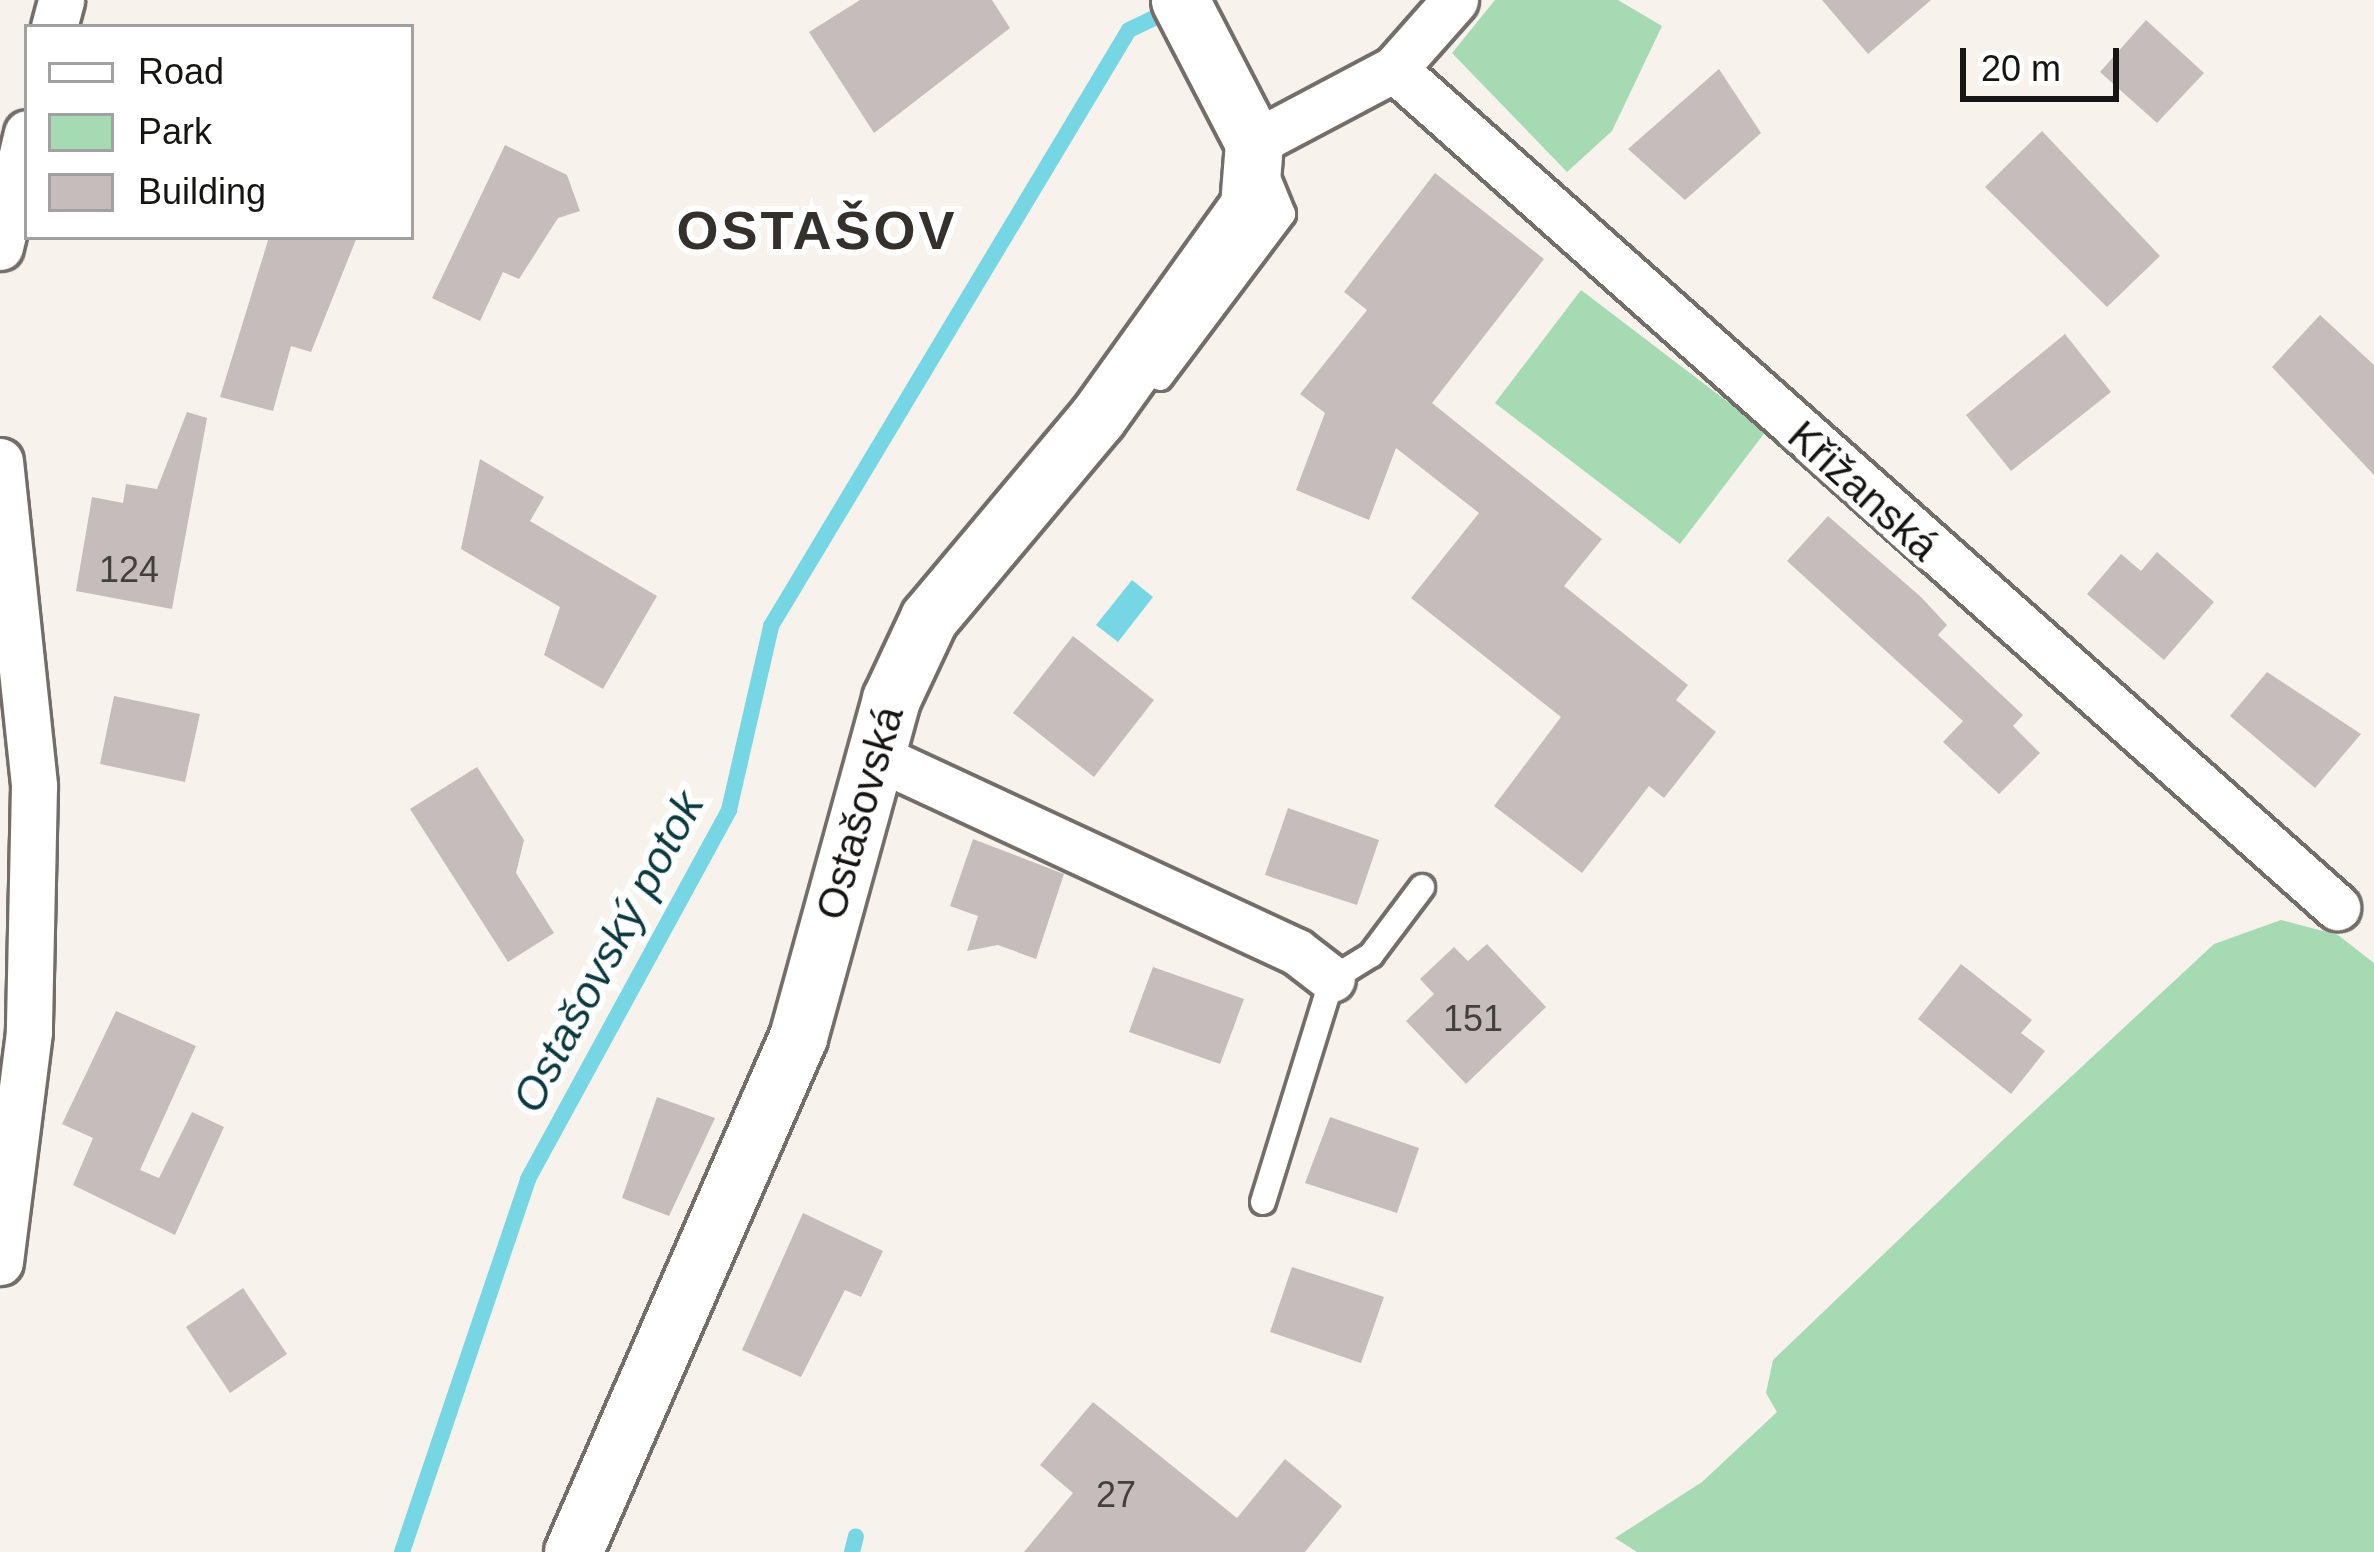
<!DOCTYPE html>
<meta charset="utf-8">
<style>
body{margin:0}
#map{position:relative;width:2374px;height:1552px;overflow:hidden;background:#f7f2ec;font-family:Arial,sans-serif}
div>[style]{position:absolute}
.green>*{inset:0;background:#a6dab3}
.water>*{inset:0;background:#77d6e4}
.stream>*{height:16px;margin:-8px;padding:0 8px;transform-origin:8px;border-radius:8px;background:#77d6e4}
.building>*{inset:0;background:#c5bdbb}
.roads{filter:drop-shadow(3px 0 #736e69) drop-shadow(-3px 0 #736e69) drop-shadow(0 3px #736e69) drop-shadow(0 -3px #736e69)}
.service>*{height:24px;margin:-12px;padding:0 12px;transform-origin:12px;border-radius:12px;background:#fff}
.minor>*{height:45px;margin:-22.5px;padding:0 22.5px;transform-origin:22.5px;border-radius:22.5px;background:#fff}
.tertiary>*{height:57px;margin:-28.5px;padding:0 28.5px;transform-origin:28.5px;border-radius:28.5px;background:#fff}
span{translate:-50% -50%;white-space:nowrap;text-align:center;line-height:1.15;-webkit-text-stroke:12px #fff;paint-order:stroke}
.number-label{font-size:36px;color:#423f3d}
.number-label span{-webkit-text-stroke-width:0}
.street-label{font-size:42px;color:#161513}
.water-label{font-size:45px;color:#0a393f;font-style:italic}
.district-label{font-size:54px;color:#34302c;font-weight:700;letter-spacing:3px}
.legend{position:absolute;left:24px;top:24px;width:390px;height:216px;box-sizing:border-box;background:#fff;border:3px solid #a2a1a1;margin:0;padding:15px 21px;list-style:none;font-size:36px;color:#161513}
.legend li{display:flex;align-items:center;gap:24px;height:60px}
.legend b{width:60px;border:3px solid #a2a1a1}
.scale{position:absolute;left:1960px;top:48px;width:159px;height:54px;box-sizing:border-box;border:6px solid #161513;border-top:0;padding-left:15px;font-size:36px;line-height:42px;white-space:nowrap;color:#161513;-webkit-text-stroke:9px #fff;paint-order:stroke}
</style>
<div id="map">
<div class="green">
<div style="clip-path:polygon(1495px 0,1618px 0,1662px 26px,1612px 131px,1567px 172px,1452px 53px)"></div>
<div style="clip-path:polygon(1581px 290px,1766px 431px,1680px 544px,1495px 403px)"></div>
<div style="clip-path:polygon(2281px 920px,2338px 935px,2374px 963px,2374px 1552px,1637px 1552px,1615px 1538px,1702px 1482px,1777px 1412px,1766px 1393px,1773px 1360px,2005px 1138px,2214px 944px)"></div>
</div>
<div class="water">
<div style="clip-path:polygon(1132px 580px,1153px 597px,1118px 642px,1096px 625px)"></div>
</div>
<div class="stream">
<div style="left:402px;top:1552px;width:394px;rotate:-71.3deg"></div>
<div style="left:528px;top:1179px;width:420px;rotate:-61.4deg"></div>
<div style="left:729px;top:810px;width:189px;rotate:-77.1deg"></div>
<div style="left:771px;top:626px;width:695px;rotate:-59.01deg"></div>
<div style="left:1129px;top:30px;width:51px;rotate:-25.6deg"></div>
<div style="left:852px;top:1552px;width:16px;rotate:-76deg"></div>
</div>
<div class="building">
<div style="clip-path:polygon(860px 0,992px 0,1010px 28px,874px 133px,809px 32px)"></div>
<div style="clip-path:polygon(1822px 0,1931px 0,1868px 54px)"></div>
<div style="clip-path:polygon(2146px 20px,2204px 73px,2157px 123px,2100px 72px)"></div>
<div style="clip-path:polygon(1719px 69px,1761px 133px,1685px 200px,1628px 149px)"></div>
<div style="clip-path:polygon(2042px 131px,2160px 256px,2107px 307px,1985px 187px)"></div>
<div style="clip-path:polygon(505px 145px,567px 175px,580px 211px,558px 218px,519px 279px,503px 272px,480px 321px,432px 298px)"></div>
<div style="clip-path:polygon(1435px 173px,1544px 259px,1432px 403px,1602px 539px,1564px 586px,1688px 685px,1676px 700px,1716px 732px,1664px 798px,1649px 786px,1582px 873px,1494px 806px,1561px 717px,1411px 598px,1479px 513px,1396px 448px,1369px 520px,1296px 490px,1325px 413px,1300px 394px,1367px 310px,1344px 292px)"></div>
<div style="clip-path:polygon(269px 237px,357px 237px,311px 352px,291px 346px,273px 411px,220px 397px)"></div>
<div style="clip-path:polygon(2320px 315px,2374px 365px,2374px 475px,2272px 367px)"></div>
<div style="clip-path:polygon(2065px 334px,2111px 392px,2011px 471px,1966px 415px)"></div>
<div style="clip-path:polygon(187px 412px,207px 418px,172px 609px,76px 591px,92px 497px,123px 503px,126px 484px,157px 489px)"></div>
<div style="clip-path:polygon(480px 459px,544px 497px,530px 521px,657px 596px,603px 689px,544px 655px,560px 607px,461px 549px)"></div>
<div style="clip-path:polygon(1828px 516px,1921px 597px,1947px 625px,1938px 635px,2023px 715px,2013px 726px,2040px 753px,1999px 794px,1943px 742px,1963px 721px,1787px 561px)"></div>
<div style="clip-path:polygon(2157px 552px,2214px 602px,2164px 660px,2087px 594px,2121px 554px,2141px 571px)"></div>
<div style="clip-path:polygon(1073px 636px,1154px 700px,1094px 777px,1013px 713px)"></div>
<div style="clip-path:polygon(2267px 672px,2361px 734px,2315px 788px,2230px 716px)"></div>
<div style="clip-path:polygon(114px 696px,200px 714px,185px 782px,100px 764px)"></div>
<div style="clip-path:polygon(477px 767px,524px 840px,516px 873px,554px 933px,508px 962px,410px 809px)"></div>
<div style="clip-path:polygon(1288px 808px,1379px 840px,1357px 905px,1265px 875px)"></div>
<div style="clip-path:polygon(973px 839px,1064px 874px,1036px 959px,998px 945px,967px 951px,978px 916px,950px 906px)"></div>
<div style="clip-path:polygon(1487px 944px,1546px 1007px,1466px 1084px,1406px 1021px,1434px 994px,1420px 979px,1454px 947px,1468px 961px)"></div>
<div style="clip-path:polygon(1961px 964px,2032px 1020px,2021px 1033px,2045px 1051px,2011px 1094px,1918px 1019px)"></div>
<div style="clip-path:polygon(1153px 967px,1244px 999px,1220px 1064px,1129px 1032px)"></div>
<div style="clip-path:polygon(116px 1011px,196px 1046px,140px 1170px,159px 1178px,192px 1112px,224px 1127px,175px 1235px,73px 1185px,93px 1138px,62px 1124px)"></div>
<div style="clip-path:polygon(657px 1097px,715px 1118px,669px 1216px,622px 1198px)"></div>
<div style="clip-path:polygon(1330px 1117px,1419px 1148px,1397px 1213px,1305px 1183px)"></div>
<div style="clip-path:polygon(803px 1213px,883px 1251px,861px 1297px,845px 1290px,801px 1377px,742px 1350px)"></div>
<div style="clip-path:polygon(1292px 1267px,1384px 1297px,1361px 1363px,1270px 1332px)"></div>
<div style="clip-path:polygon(243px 1288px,287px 1354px,230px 1393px,186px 1327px)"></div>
<div style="clip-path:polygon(1093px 1402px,1237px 1518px,1285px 1459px,1342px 1506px,1305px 1552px,1024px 1552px,1073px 1493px,1040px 1465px)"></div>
</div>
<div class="roads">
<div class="service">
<div style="left:1160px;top:378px;width:205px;rotate:-53.1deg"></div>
<div style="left:1283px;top:214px;width:42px;rotate:-112.3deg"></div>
<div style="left:1263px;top:1202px;width:233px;rotate:-72.8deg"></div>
<div style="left:1332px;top:979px;width:46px;rotate:-31.6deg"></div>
<div style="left:1371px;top:955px;width:85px;rotate:-53.1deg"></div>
</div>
<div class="minor">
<div style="left:54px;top:27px;width:28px;rotate:-75deg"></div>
<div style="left:1394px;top:69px;width:1262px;rotate:41.63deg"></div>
<div style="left:1254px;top:143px;width:158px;rotate:-27.9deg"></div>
<div style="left:1394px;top:69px;width:92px;rotate:-48.5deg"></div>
<div style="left:0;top:247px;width:117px;rotate:-76.7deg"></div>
<div style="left:0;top:461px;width:327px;rotate:84deg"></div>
<div style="left:34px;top:786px;width:246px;rotate:91.2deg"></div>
<div style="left:29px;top:1032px;width:232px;rotate:97.2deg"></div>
<div style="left:875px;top:756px;width:465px;rotate:24.9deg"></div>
<div style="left:1297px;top:952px;width:44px;rotate:37.6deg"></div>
</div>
<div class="tertiary">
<div style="left:573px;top:1552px;width:562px;rotate:-66.4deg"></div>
<div style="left:798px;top:1037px;width:351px;rotate:-74.6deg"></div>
<div style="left:891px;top:699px;width:89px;rotate:-64.9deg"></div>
<div style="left:929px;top:618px;width:261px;rotate:-50deg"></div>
<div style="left:1097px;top:418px;width:261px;rotate:-54.4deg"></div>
<div style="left:1249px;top:206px;width:63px;rotate:-85.5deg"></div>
<div style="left:1254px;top:143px;width:161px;rotate:-117.4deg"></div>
</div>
</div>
<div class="number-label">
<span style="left:129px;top:570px">124</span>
<span style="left:1473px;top:1019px">151</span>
<span style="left:1116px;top:1495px">27</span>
</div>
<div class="street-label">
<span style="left:1863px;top:491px;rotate:42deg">Křižanská</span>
<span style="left:860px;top:813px;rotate:-74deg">Ostašovská</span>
</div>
<div class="water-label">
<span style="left:608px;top:952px;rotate:-62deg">Ostašovský potok</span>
</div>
<div class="district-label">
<span style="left:817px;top:230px">OSTAŠOV</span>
</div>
<ul class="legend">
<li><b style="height:15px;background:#fff"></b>Road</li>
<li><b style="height:33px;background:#a6dab3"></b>Park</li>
<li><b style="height:33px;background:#c5bdbb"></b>Building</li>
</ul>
<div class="scale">20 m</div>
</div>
